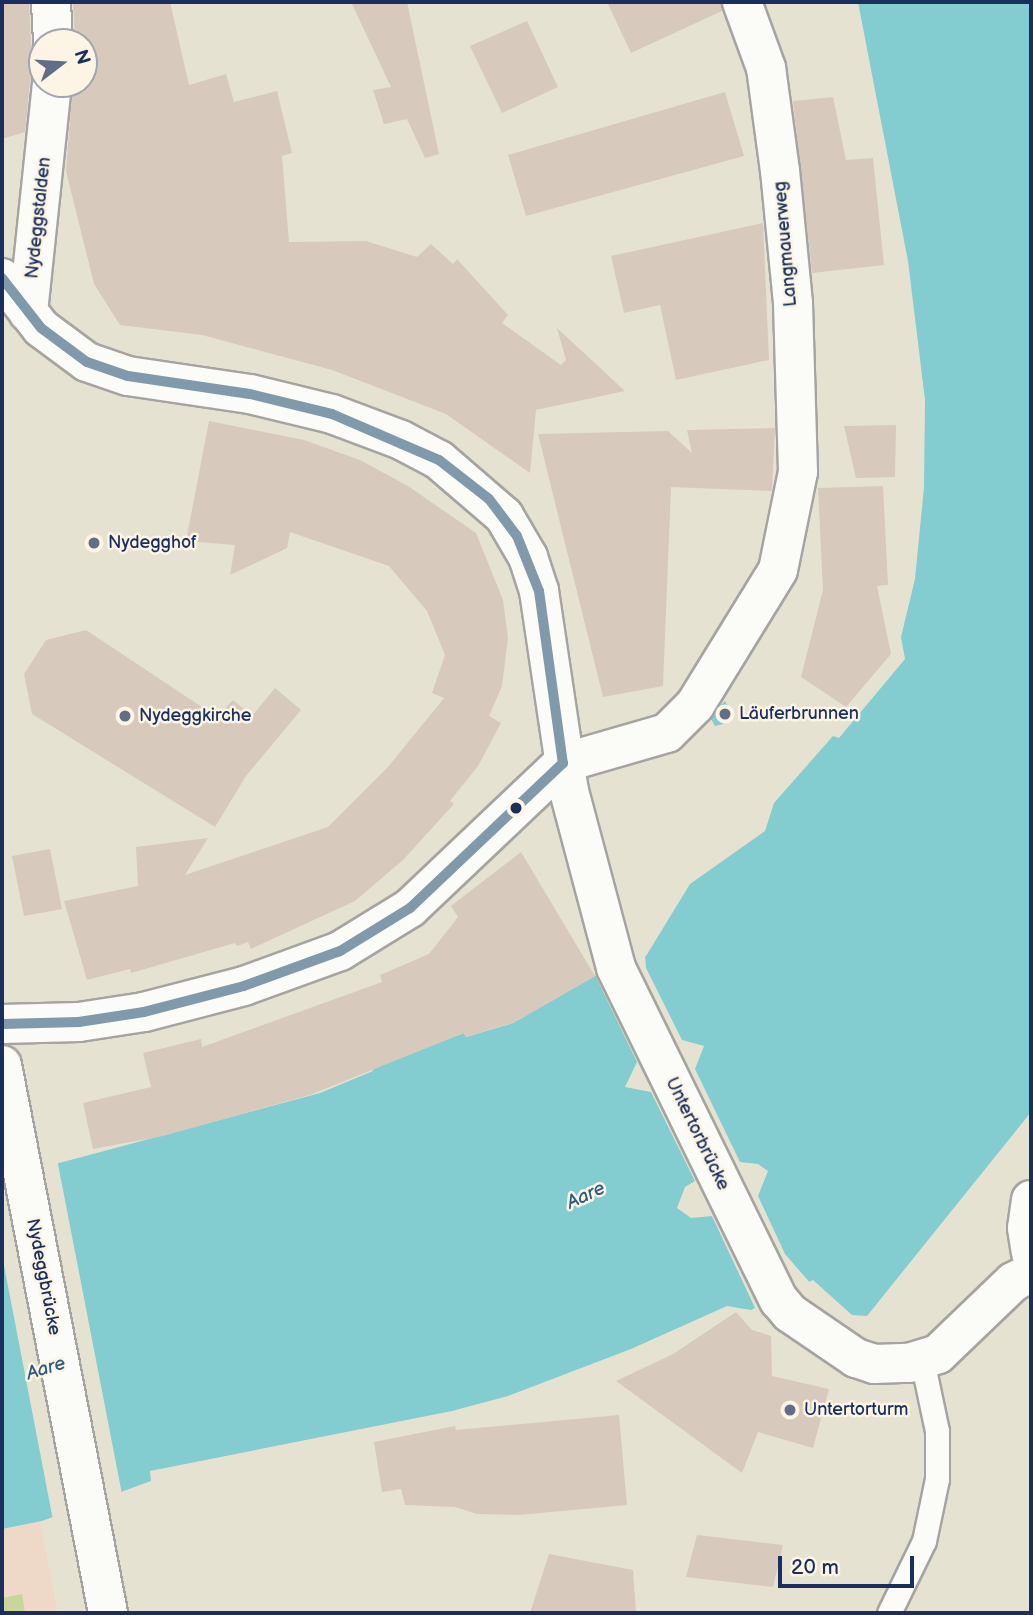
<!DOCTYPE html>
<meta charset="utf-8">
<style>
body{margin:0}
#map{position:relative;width:1033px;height:1615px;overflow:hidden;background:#e6e2d1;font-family:"Balsamiq Sans",sans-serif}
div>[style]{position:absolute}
.built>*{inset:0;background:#eed9c9}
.green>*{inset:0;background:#c8d69d}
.water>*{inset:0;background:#83cdd0}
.pier>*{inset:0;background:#e6e2d1}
.building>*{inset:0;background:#d8c9bd}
.roads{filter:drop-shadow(2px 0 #a5a4a1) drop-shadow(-2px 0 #a5a4a1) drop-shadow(0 2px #a5a4a1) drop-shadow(0 -2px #a5a4a1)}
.lane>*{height:23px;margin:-11.5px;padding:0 11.5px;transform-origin:11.5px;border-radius:11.5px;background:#fbfbf8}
.street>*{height:38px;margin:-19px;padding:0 19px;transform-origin:19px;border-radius:19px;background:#fbfbf8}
.secondary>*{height:38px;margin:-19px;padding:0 19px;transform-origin:19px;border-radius:19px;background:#fbfbf8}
.bus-1>*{height:10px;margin:-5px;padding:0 5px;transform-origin:5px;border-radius:5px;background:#8099ab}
.dots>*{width:19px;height:19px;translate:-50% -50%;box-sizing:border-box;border:4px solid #fcf5e5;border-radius:50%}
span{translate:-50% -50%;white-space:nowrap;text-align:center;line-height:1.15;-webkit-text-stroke:5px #fcf5e5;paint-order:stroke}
.street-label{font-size:18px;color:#1b2f5e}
.poi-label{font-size:18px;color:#1b2f5e}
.left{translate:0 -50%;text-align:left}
.water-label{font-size:19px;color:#2d5c80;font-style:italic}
.frame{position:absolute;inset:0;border:4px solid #1b2f5e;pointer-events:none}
.north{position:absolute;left:28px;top:28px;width:70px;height:70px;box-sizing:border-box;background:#fcf5e5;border:2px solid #a2a6af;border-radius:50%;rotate:73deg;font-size:19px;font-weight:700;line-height:28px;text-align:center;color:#1b2f5e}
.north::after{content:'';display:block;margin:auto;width:24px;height:32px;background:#626e86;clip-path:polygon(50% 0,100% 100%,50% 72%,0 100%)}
.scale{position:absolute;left:778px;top:1556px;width:136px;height:32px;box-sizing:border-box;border:4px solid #1b2f5e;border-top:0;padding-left:9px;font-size:21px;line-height:24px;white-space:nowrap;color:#1b2f5e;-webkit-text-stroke:5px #fcf5e5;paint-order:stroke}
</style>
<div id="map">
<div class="built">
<div style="clip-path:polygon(40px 1522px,58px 1613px,2px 1613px,2px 1529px)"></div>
</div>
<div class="green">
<div style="clip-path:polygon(22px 1594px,25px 1613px,2px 1613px,2px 1598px)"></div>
</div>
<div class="water">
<div style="clip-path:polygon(858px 2px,1031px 2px,1031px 1112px,867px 1316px,852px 1315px,813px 1280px,751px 1310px,727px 1306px,631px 1349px,508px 1396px,452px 1411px,150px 1471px,151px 1481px,42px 1521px,2px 1529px,2px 1194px,25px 1188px,22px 1173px,320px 1093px,373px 1071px,372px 1067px,464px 1033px,466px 1037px,513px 1023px,595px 976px,646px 956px,690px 884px,765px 831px,774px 803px,833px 736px,839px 738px,905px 659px,901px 637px,915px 579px,924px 487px,925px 400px,908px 261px)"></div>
<div style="clip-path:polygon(725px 701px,731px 712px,723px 724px,715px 726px,710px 717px)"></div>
</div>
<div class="pier">
<div style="clip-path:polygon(645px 956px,646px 968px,682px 1040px,704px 1046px,695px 1069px,740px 1162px,758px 1164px,768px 1171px,758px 1196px,785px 1254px,812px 1285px,756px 1310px,712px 1216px,691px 1218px,677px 1208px,685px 1187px,695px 1181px,651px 1092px,625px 1087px,637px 1062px,596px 977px)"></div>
<div style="clip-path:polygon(57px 1159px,122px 1494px,53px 1520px,2px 1255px,2px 1190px,21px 1186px,20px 1170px)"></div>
</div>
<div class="building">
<div style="clip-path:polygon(2px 2px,29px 2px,31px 44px,42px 61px,30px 81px,25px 132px,2px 139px)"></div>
<div style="clip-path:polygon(73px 2px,170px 2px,189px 85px,226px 74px,234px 102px,277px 91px,292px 153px,282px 156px,289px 242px,366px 241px,417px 257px,431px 244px,453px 264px,457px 259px,508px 315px,502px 323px,561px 365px,566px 360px,557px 328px,625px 391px,536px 410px,530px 473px,446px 414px,332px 370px,202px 335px,120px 325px,94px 284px,66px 171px,73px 84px,84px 84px,84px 42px,75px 42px)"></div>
<div style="clip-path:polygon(351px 2px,407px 2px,439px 154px,425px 158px,407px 119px,384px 124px,373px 90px,391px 87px)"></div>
<div style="clip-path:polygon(607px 2px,721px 2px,722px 11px,631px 53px)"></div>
<div style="clip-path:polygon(527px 21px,558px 87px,502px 113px,470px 46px)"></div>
<div style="clip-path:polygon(725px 92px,744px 156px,526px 216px,508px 155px)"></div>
<div style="clip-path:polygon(833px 97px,846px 160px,873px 158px,884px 265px,812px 273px,793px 101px)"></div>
<div style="clip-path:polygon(763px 223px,769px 360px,676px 380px,660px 305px,624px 313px,611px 256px)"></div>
<div style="clip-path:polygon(209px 421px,304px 440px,360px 460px,408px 486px,476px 533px,503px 600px,508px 638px,502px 686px,489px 716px,501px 723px,478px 766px,450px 801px,454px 804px,403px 860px,355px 901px,251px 949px,248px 942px,237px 946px,235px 943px,131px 973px,130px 969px,87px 980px,64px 901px,138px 886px,136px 847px,208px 838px,185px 875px,328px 827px,388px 767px,444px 698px,432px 693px,445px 655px,427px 611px,389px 566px,290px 532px,287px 548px,230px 575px,235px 545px,186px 541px)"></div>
<div style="clip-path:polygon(896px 425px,895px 477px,856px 478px,844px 426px)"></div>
<div style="clip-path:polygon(775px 428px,772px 491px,671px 487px,663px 686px,603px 697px,538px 434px,668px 431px,692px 453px,687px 430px)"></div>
<div style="clip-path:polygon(883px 486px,888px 585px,877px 586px,891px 654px,846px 707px,801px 677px,823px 590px,818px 488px)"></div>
<div style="clip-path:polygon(86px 630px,217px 717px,233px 700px,252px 716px,275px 688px,301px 710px,246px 776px,215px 827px,32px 714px,24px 674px,46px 640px)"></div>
<div style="clip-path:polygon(50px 849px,62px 909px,24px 916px,12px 856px)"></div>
<div style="clip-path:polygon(521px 852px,595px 976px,515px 1022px,466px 1037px,464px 1033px,310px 1095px,163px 1136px,93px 1149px,83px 1103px,151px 1087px,143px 1053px,201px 1039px,202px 1047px,382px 982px,380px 975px,429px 954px,458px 917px,451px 906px)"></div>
<div style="clip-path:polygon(736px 1312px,752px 1330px,771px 1336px,772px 1376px,829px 1389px,813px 1448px,758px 1432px,742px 1473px,616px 1381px,673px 1354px)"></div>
<div style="clip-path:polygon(619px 1415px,627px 1505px,519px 1515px,477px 1514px,455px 1507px,405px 1505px,401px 1489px,382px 1492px,374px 1442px,455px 1426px,456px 1430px)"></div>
<div style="clip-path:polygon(697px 1535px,783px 1545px,773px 1587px,686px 1577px)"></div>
<div style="clip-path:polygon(549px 1554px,633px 1570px,636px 1613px,530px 1613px)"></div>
</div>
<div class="roads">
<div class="lane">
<div style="left:889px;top:1613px;width:80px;rotate:-64.1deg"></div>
<div style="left:924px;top:1541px;width:63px;rotate:-78.2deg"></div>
<div style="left:937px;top:1479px;width:48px;rotate:-90deg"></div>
<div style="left:937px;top:1431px;width:73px;rotate:-101.9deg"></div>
</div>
<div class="street">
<div style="left:51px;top:2px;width:40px;rotate:87.1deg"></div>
<div style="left:2px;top:278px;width:63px;rotate:52deg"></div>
<div style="left:41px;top:328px;width:57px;rotate:36.5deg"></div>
<div style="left:87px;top:362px;width:43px;rotate:18.9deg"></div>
<div style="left:128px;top:376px;width:123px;rotate:8.4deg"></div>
<div style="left:250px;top:394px;width:84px;rotate:13.7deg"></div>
<div style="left:332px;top:414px;width:74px;rotate:20.6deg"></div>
<div style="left:401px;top:440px;width:43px;rotate:27.8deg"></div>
<div style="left:439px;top:460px;width:86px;rotate:40.7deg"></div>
<div style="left:504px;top:516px;width:48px;rotate:59.7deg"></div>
<div style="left:528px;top:557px;width:36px;rotate:72deg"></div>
<div style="left:539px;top:591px;width:202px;rotate:81.5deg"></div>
<div style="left:569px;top:791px;width:183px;rotate:75.1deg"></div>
<div style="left:616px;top:968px;width:370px;rotate:63.9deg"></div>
<div style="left:779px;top:1300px;width:17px;rotate:50deg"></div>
<div style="left:790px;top:1313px;width:80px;rotate:34.3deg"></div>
<div style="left:856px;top:1358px;width:19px;rotate:18deg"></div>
<div style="left:874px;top:1364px;width:35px;rotate:-2deg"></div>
<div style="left:909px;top:1363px;width:30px;rotate:-17deg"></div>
<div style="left:938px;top:1354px;width:104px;rotate:-43.8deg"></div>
<div style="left:1013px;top:1282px;width:20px;rotate:-27deg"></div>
<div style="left:28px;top:312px;width:229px;rotate:-84deg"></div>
<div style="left:2px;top:1024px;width:77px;rotate:-1.5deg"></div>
<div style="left:79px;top:1022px;width:66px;rotate:-8.7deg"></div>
<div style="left:144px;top:1012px;width:103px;rotate:-14.6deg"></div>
<div style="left:244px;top:986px;width:102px;rotate:-20deg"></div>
<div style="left:340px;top:951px;width:82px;rotate:-31.6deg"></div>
<div style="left:410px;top:908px;width:211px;rotate:-43.5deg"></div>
<div style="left:563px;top:763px;width:108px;rotate:-16.1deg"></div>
<div style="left:667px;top:733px;width:40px;rotate:-45deg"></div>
<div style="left:695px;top:705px;width:158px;rotate:-58.4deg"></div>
<div style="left:778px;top:570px;width:100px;rotate:-78.5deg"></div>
<div style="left:798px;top:472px;width:169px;rotate:-91.7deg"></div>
<div style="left:793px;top:303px;width:133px;rotate:-95.6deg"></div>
<div style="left:780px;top:171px;width:104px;rotate:-97.7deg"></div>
<div style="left:766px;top:68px;width:70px;rotate:-110deg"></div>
<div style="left:1031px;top:1200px;width:28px;rotate:98deg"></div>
<div style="left:1027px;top:1228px;width:25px;rotate:81deg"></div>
</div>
<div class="secondary">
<div style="left:2px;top:1065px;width:558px;rotate:79.05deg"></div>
</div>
</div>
<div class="bus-1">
<div style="left:2px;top:278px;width:63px;rotate:52deg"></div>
<div style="left:41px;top:328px;width:57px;rotate:36.5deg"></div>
<div style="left:87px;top:362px;width:43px;rotate:18.9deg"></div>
<div style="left:128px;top:376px;width:123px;rotate:8.4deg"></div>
<div style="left:250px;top:394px;width:84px;rotate:13.7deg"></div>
<div style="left:332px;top:414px;width:116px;rotate:23.3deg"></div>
<div style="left:439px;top:460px;width:63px;rotate:38deg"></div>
<div style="left:489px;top:499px;width:46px;rotate:52.9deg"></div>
<div style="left:517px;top:536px;width:59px;rotate:68.2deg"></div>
<div style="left:539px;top:591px;width:174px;rotate:82.1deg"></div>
<div style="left:563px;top:763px;width:211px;rotate:136.5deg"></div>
<div style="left:410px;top:908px;width:82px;rotate:148.4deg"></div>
<div style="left:340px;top:951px;width:102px;rotate:160deg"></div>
<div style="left:244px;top:986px;width:103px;rotate:165.4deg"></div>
<div style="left:144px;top:1012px;width:66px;rotate:171.3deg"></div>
<div style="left:79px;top:1022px;width:77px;rotate:178.5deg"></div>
</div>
<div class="dots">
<div style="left:94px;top:543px;background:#626e86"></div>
<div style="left:725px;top:714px;background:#626e86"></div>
<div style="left:125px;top:716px;background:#626e86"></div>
<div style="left:516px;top:808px;background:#1b2f5e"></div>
<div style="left:790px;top:1410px;background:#626e86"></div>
</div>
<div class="street-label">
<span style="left:39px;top:218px;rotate:-84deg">Nydeggstalden</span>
<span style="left:786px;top:244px;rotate:-95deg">Langmauerweg</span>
<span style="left:697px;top:1134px;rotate:64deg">Untertorbrücke</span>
<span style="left:43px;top:1277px;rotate:79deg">Nydeggbrücke</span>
</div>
<div class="poi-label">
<span class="left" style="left:108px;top:543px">Nydegghof</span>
<span class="left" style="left:739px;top:714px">Läuferbrunnen</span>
<span class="left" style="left:139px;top:716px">Nydeggkirche</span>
<span class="left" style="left:804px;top:1410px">Untertorturm</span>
</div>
<div class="water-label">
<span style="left:586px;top:1196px;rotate:-25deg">Aare</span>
<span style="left:46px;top:1369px;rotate:-17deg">Aare</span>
</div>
<div class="frame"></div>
<div class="north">N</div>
<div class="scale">20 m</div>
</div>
